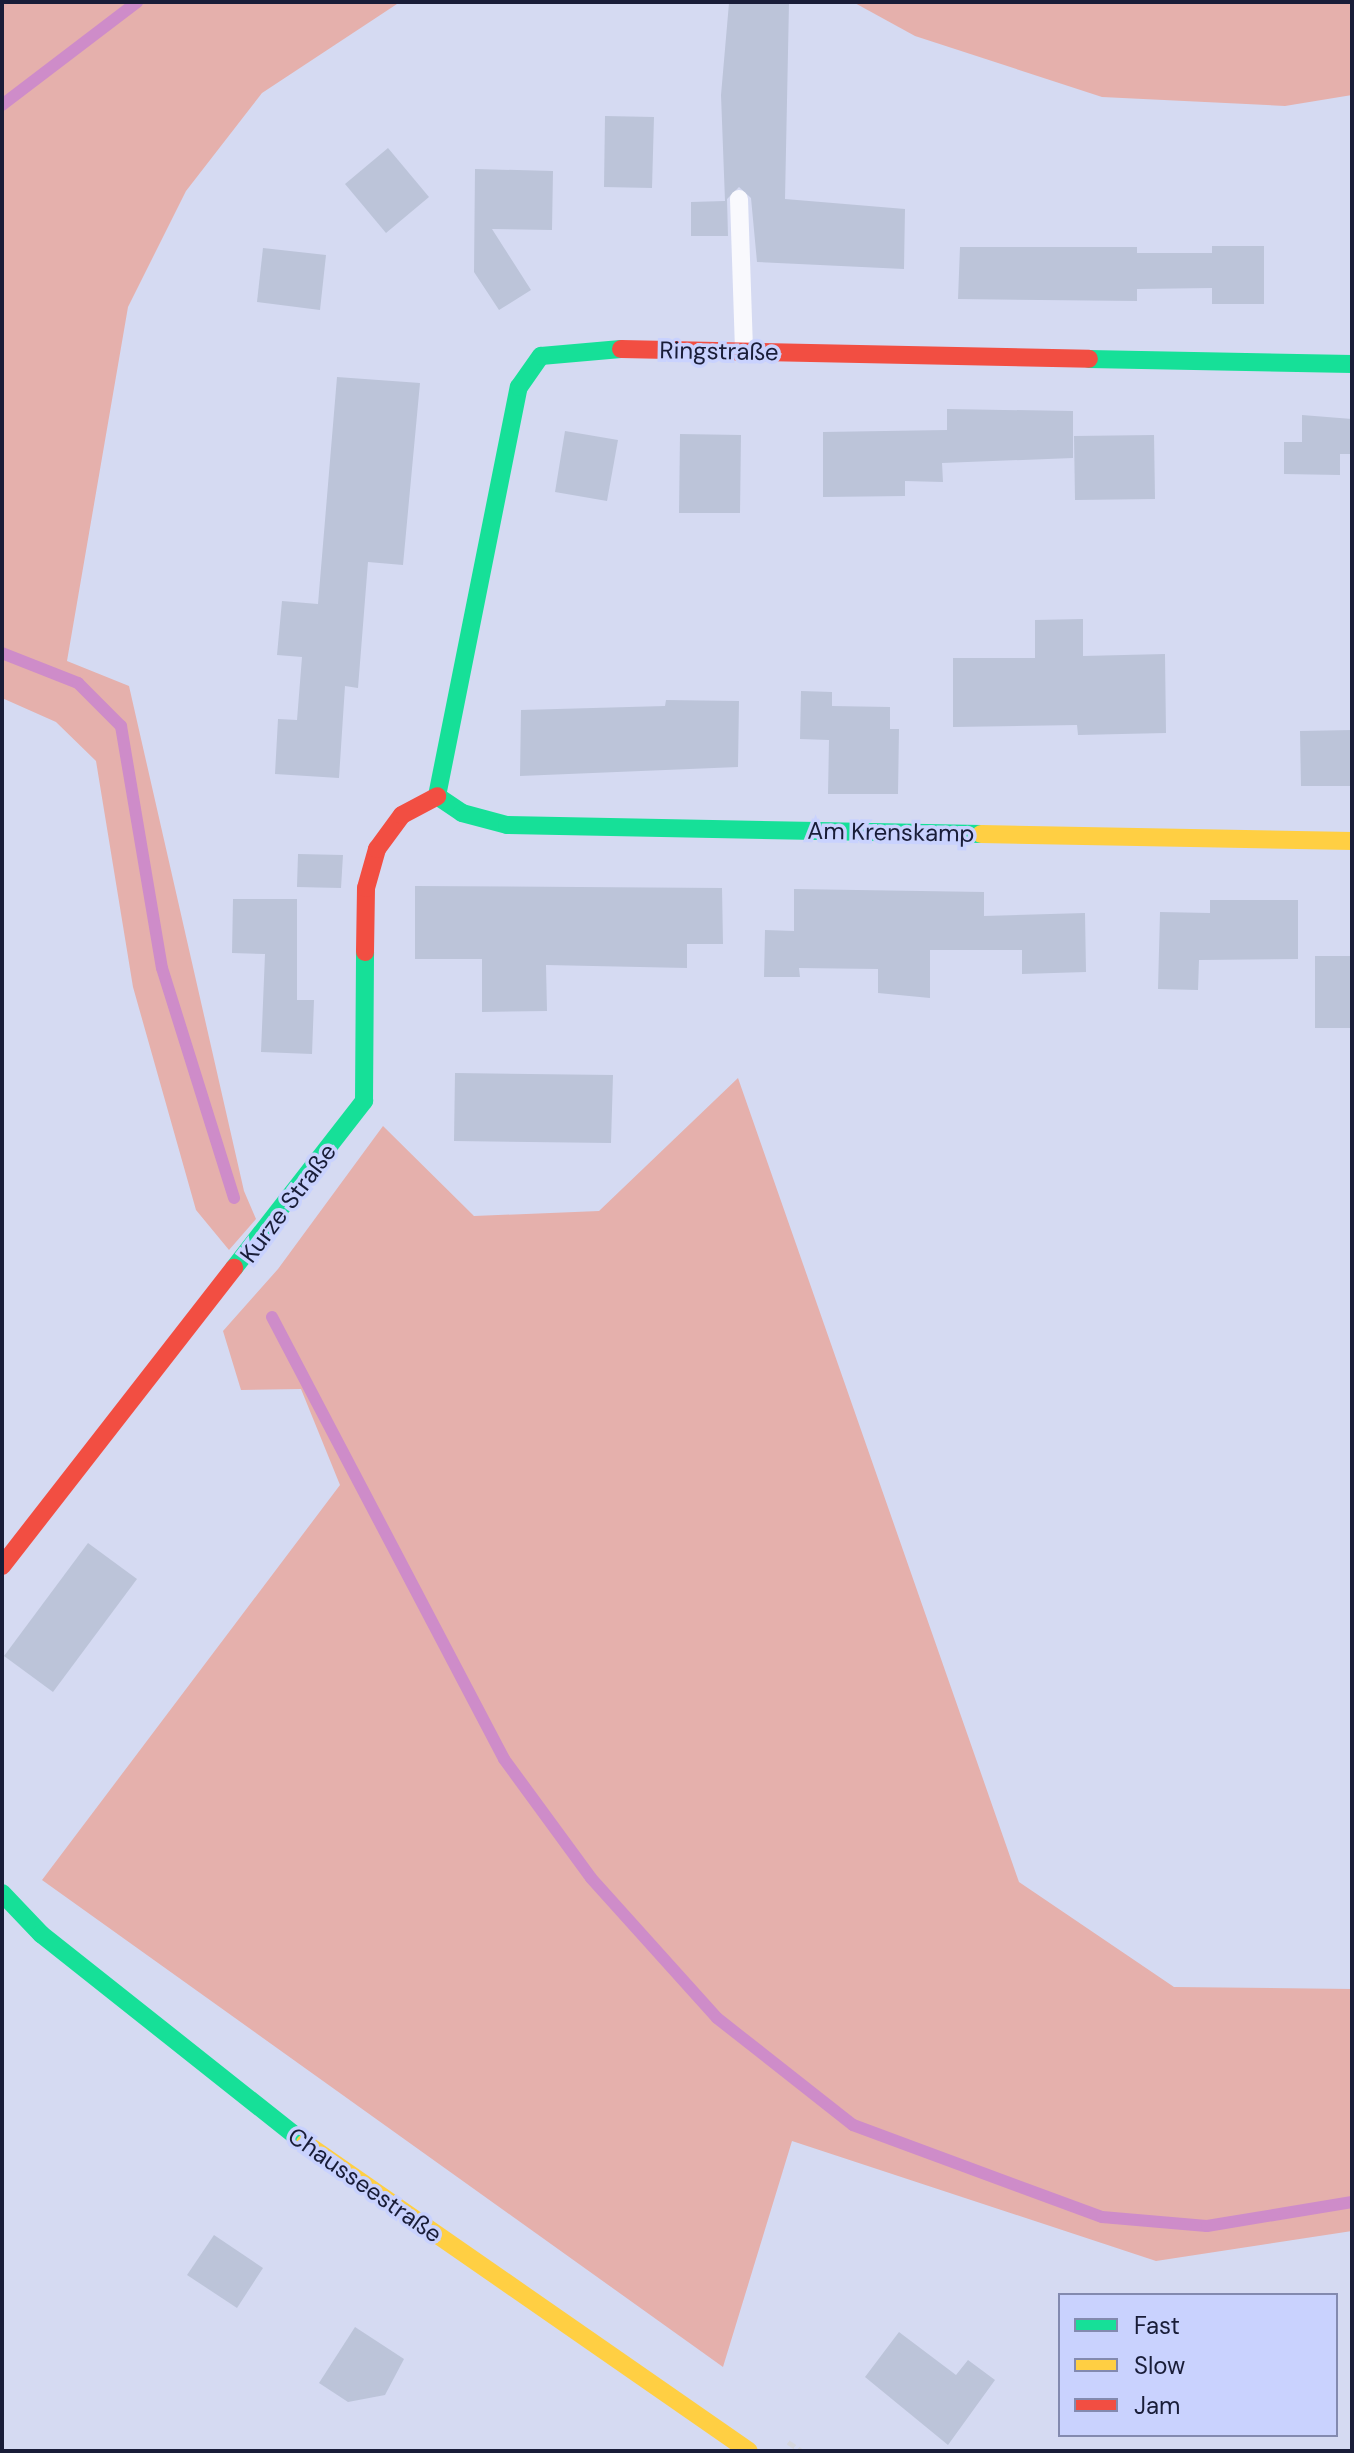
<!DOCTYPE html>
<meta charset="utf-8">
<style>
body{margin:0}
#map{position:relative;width:1354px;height:2453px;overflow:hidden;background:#d5daf2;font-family:"DM Sans",sans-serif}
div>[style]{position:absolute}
.green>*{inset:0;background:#e5b0ac}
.stream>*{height:12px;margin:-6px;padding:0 6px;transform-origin:6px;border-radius:6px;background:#ce8cc9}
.building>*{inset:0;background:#bcc4d9}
.path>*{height:5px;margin-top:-2.5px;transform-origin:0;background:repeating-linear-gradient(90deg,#d5d7de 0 8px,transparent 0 12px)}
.lane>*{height:18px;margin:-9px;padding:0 9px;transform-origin:9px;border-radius:9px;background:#f9f9fd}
.fast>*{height:18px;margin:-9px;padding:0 9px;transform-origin:9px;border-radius:9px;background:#16e098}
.slow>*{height:18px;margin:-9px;padding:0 9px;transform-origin:9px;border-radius:9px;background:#ffcf43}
.jam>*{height:18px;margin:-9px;padding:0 9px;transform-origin:9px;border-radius:9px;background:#f24e42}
span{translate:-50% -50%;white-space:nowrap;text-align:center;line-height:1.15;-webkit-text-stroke:7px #c9d2fe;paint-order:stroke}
.street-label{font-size:24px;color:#191d38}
.frame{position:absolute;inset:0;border:4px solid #191d38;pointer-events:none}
.legend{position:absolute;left:1058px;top:2293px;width:280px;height:144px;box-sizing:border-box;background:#c9d2fe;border:2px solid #838aaf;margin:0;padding:10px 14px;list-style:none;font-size:24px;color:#191d38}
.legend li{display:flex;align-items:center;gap:16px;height:40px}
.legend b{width:40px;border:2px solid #838aaf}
</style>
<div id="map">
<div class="green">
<div style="clip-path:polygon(2px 2px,400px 2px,262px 93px,186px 191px,128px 307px,67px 661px,129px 686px,244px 1191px,256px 1219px,229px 1250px,196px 1210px,133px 987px,96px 761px,56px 722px,2px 698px)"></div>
<div style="clip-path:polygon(853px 2px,1352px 2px,1352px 95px,1285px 106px,1102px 97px,915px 36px)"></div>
<div style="clip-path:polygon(738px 1078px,1019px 1882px,1174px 1987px,1352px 1989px,1352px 2231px,1156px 2261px,792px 2141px,723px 2367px,42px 1880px,340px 1485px,301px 1389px,241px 1390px,223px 1331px,278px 1269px,383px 1126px,474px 1216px,599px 1211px)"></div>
</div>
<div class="stream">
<div style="left:2px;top:105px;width:170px;rotate:-37.3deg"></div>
<div style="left:2px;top:653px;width:82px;rotate:21.5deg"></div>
<div style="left:78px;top:683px;width:61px;rotate:45deg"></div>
<div style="left:121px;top:726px;width:245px;rotate:80.4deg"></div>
<div style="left:162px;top:968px;width:241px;rotate:72.6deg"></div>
<div style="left:272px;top:1317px;width:499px;rotate:62.3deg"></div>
<div style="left:504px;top:1759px;width:147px;rotate:53.8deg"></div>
<div style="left:591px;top:1878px;width:188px;rotate:48deg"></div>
<div style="left:717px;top:2018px;width:173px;rotate:38.2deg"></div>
<div style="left:853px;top:2125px;width:265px;rotate:20.3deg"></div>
<div style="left:1102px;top:2217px;width:105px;rotate:4.9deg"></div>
<div style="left:1207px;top:2226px;width:147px;rotate:-9.4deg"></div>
</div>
<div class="building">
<div style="clip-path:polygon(729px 3px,789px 3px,785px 199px,905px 209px,904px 269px,757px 262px,751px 198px,739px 187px,727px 199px,728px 236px,691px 236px,691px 202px,725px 201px,721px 95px)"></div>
<div style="clip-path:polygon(605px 116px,654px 117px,652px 188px,604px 187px)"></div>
<div style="clip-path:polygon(388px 148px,429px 197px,386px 233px,345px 184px)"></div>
<div style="clip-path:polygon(475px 169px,553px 171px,552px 230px,492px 229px,531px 290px,499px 310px,474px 272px)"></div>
<div style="clip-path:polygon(1212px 246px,1264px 246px,1264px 304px,1212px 304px,1212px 288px,1137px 289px,1137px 301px,958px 299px,960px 247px,1137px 247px,1137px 253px,1212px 253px)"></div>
<div style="clip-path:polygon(263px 248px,326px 255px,320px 310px,257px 302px)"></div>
<div style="clip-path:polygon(337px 377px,420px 383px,403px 565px,368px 562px,358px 688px,345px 686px,339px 778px,275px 774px,278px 719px,297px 720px,302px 657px,277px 655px,282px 601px,318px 604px)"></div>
<div style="clip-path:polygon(947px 409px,1073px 411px,1073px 458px,942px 463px,943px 482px,905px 481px,905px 496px,823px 497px,823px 432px,947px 430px)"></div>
<div style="clip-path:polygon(1302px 415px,1352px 419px,1352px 454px,1340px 454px,1340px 475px,1284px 474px,1284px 442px,1302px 442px)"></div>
<div style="clip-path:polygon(565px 431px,618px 440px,607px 501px,555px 492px)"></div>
<div style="clip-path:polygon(680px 434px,741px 435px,740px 513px,679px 513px)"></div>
<div style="clip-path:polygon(1154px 435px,1155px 499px,1075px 500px,1074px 436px)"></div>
<div style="clip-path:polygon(1083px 619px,1083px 656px,1165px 654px,1166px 733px,1078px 735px,1077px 725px,953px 727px,953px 658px,1035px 658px,1035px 620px)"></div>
<div style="clip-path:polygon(801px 691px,832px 692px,832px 706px,890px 707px,890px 729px,899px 729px,898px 794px,828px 794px,829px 740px,800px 739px)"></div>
<div style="clip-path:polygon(666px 700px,739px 701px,738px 767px,520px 776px,521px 710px,665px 706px)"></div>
<div style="clip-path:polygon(1352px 730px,1352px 786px,1301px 786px,1300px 731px)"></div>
<div style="clip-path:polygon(298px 854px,343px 855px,341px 888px,297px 887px)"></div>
<div style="clip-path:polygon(415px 886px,722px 888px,723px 944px,687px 944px,687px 968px,546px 965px,547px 1011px,482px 1012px,482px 959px,415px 959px)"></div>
<div style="clip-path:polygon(794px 889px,984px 892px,984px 916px,1085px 913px,1086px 972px,1022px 974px,1022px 950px,930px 950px,930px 998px,878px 993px,878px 969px,799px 968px,800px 977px,764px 977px,765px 930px,794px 931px)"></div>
<div style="clip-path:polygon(233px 899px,297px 899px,297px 1000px,314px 1000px,312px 1054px,261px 1052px,265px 954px,232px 953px)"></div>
<div style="clip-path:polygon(1210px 900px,1298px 900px,1298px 959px,1199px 960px,1198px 990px,1158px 989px,1160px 912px,1210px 913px)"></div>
<div style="clip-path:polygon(1315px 956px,1352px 956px,1352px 1028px,1315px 1028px)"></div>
<div style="clip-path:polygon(455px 1073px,613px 1075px,611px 1143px,454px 1141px)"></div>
<div style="clip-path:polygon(88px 1543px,137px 1579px,53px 1692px,4px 1656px)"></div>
<div style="clip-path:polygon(214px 2235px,263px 2268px,237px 2308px,187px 2275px)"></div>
<div style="clip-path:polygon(355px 2327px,404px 2359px,385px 2395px,348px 2402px,319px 2383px)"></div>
<div style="clip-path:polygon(899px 2332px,956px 2375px,968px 2360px,995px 2380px,948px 2445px,865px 2377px)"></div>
</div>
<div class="path">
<div style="left:788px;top:2442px;width:17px;rotate:33deg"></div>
</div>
<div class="lane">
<div style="left:739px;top:199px;width:153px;rotate:88.1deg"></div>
</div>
<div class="fast">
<div style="left:1089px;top:359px;width:263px;rotate:1.1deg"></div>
<div style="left:437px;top:796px;width:417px;rotate:-78.7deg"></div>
<div style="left:519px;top:387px;width:38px;rotate:-55deg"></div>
<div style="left:541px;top:356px;width:80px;rotate:-5deg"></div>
<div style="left:437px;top:796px;width:30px;rotate:34deg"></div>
<div style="left:462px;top:813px;width:47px;rotate:14.9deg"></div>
<div style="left:507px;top:825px;width:474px;rotate:1.1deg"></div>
<div style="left:234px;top:1268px;width:212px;rotate:-52.1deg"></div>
<div style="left:364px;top:1101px;width:149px;rotate:-89.6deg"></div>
<div style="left:2px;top:1893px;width:57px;rotate:46.4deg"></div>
<div style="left:41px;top:1934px;width:337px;rotate:38.4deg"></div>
</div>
<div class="slow">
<div style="left:981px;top:834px;width:371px;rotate:1.1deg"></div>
<div style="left:305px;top:2143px;width:540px;rotate:34.75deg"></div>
</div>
<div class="jam">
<div style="left:621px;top:349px;width:468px;rotate:1.2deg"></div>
<div style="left:365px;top:952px;width:64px;rotate:-89.1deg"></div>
<div style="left:366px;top:888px;width:41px;rotate:-74.2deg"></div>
<div style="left:377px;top:849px;width:42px;rotate:-53.7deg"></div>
<div style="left:402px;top:815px;width:40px;rotate:-28deg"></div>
<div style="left:2px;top:1566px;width:378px;rotate:-52.1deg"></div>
</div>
<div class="street-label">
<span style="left:719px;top:351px;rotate:1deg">Ringstraße</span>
<span style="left:891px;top:832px;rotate:1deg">Am Krenskamp</span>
<span style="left:288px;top:1203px;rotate:-53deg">Kurze Straße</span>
<span style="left:365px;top:2185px;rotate:35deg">Chausseestraße</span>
</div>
<div class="frame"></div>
<ul class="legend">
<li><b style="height:10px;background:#16e098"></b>Fast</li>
<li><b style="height:10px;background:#ffcf43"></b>Slow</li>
<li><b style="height:10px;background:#f24e42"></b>Jam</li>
</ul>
</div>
